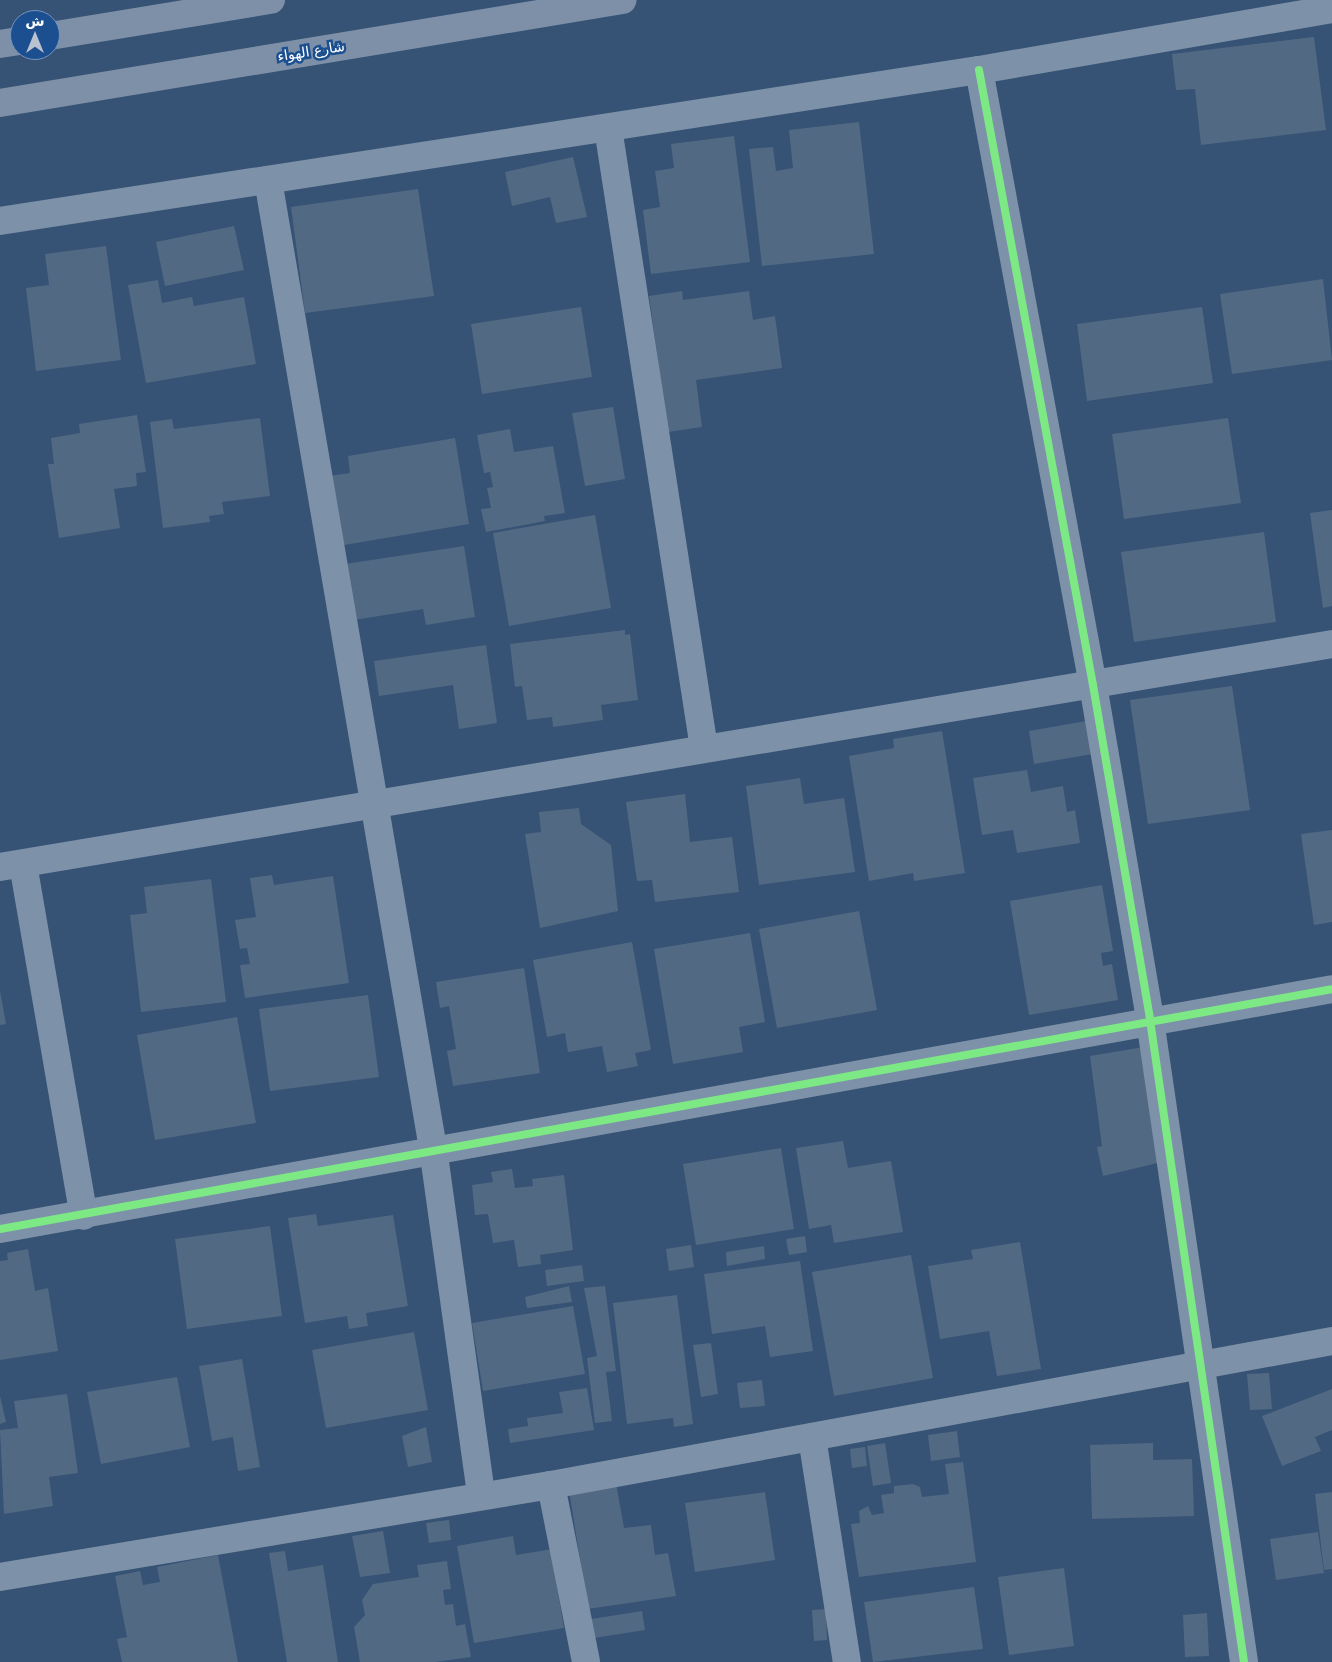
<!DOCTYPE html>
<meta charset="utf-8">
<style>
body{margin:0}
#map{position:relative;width:1332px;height:1662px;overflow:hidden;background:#365274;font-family:"DejaVu Sans",Vazirmatn,sans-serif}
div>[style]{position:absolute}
.building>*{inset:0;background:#526984}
.minor>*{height:28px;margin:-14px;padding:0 14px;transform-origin:14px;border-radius:14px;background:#7d92a8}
.trunk>*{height:28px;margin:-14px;padding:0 14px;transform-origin:14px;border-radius:14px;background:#7e90a7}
.cycleway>*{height:8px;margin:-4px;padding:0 4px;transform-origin:4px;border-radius:4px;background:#7ce984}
span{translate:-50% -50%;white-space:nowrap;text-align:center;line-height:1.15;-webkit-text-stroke:5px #1b4f8f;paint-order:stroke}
.street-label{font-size:14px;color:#fff}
.north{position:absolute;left:10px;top:10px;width:50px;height:50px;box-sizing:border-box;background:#1b4f8f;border:1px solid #7695bc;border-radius:50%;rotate:0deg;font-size:14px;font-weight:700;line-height:20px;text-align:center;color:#fff}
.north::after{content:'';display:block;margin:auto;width:18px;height:22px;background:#b9c2ce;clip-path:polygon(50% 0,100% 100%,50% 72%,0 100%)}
</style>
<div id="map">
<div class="building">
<div style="clip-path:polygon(1314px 37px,1326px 130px,1201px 145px,1195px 89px,1176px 90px,1172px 54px)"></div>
<div style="clip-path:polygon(859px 122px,874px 254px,762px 266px,749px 149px,773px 147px,776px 171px,793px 168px,789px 130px)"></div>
<div style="clip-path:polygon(734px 136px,750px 262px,651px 274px,643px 210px,660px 207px,655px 171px,674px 168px,671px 144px)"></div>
<div style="clip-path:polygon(573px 157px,587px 217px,556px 223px,550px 197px,512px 206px,505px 172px)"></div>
<div style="clip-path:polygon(418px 189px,434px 296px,305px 313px,291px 207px)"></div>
<div style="clip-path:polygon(234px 226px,244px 270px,165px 286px,156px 242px)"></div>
<div style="clip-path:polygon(106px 246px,121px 360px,36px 371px,26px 288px,49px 285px,45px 254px)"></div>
<div style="clip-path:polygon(1323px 279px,1332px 360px,1232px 374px,1220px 294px)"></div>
<div style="clip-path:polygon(158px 280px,162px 303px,192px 297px,194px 306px,244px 297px,256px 364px,146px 383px,128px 285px)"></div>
<div style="clip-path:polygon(682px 291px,683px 300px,749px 291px,753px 320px,775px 316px,782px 368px,696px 380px,702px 427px,668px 432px,649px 296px)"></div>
<div style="clip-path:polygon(581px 307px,592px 377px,482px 394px,471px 324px)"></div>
<div style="clip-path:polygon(1202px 307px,1213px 383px,1087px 401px,1077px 324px)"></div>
<div style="clip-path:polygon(613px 407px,625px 479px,585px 486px,572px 413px)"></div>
<div style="clip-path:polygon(137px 415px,146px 472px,136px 473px,137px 486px,114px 489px,120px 528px,59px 538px,48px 464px,54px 464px,51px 438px,80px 433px,79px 424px)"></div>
<div style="clip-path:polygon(260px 418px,270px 496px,222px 502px,224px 514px,209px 516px,210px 522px,163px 528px,150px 422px,172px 419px,174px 429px)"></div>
<div style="clip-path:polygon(1228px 418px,1241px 503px,1124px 519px,1112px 434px)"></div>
<div style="clip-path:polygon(510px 429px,514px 452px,553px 446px,565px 513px,544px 516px,545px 521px,486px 532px,481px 509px,491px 508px,487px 488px,493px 487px,490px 472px,484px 473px,477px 435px)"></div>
<div style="clip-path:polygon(455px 438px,469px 524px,344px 545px,329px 476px,350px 473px,348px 456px)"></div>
<div style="clip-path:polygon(1332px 510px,1332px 606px,1323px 608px,1310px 513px)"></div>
<div style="clip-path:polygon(595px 515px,611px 608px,509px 626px,493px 533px)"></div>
<div style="clip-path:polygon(1264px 532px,1276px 622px,1134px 642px,1121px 552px)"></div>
<div style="clip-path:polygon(464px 546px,475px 617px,426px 625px,423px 609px,354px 620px,345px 564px)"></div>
<div style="clip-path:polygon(625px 630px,625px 635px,630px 634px,638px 700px,601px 705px,603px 720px,553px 727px,552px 717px,527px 720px,522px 686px,515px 687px,510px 644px)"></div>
<div style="clip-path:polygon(486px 645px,497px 723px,459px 729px,453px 685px,379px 696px,374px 661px)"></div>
<div style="clip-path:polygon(1232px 686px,1250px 810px,1148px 824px,1130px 700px)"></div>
<div style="clip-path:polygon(1086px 721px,1093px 754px,1034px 764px,1029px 731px)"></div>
<div style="clip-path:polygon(942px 731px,965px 873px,914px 881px,913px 873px,869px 881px,849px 756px,894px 748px,893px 739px)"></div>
<div style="clip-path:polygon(1027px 770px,1031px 792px,1063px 786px,1067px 812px,1075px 810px,1080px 843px,1017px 853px,1013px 830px,982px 835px,973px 778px)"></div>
<div style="clip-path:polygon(800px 778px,804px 804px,844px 798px,855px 872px,759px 885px,746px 786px)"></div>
<div style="clip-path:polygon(685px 794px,690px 842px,732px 837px,739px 892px,655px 902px,652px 880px,637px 881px,626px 802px)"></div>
<div style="clip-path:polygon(579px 808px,581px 824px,611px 845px,618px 911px,540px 928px,525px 834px,541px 832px,539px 812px)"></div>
<div style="clip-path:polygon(1332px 830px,1332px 922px,1314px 925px,1301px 834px)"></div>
<div style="clip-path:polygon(272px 875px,274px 885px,333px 876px,349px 983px,245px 998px,240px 965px,250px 964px,247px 948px,240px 949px,235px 920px,256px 917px,250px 878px)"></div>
<div style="clip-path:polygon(211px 879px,226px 1002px,141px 1012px,130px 915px,147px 913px,144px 887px)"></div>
<div style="clip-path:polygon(1102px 885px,1113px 951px,1101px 953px,1103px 966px,1112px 964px,1118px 1000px,1029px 1015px,1010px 901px)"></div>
<div style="clip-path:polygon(859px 911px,877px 1010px,777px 1028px,759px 929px)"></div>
<div style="clip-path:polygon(750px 933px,765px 1022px,739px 1027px,743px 1052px,673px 1064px,654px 949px)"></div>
<div style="clip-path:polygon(632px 942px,651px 1050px,635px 1053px,638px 1066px,607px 1072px,602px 1046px,568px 1052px,565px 1033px,547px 1037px,533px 960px)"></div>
<div style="clip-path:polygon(524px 968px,540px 1073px,453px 1086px,447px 1051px,456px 1049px,449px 1006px,440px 1008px,436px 982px)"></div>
<div style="clip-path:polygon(0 991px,6px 1024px,0 1025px)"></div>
<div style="clip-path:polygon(368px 995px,379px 1077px,270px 1091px,259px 1009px)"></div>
<div style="clip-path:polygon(237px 1017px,256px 1123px,155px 1140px,137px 1035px)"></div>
<div style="clip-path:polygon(1144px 1047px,1166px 1161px,1103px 1176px,1097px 1147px,1102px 1146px,1090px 1056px)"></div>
<div style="clip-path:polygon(843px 1141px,848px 1168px,891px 1161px,903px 1232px,834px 1243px,831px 1225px,809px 1229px,796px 1148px)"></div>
<div style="clip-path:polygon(781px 1148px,794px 1229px,696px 1245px,683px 1164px)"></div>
<div style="clip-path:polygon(512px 1169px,515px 1188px,533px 1186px,532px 1179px,564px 1175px,573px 1250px,540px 1255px,541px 1264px,518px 1267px,514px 1240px,493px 1243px,488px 1214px,475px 1215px,472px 1185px,493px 1182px,491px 1172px)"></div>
<div style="clip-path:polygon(316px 1214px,318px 1226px,393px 1215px,408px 1306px,366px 1313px,368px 1326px,349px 1329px,347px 1316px,305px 1323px,288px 1218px)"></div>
<div style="clip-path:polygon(270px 1226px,282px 1316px,187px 1329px,175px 1239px)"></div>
<div style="clip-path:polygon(805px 1236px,807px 1252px,789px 1255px,786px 1239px)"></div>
<div style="clip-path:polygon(1020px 1242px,1041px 1369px,997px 1376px,989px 1331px,940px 1339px,928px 1266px,973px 1259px,971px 1250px)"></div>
<div style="clip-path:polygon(691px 1245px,694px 1267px,669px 1271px,666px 1249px)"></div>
<div style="clip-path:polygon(764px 1246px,765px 1259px,727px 1266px,726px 1252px)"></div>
<div style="clip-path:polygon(28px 1249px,35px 1291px,48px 1288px,58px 1351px,0 1360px,0 1261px,8px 1260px,7px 1253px)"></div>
<div style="clip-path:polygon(911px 1255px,933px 1378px,834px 1396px,812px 1272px)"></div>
<div style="clip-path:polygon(800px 1261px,813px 1351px,770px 1357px,765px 1326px,712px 1334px,704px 1274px)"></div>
<div style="clip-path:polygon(582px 1265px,584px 1281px,547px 1286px,545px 1270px)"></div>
<div style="clip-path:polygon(569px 1286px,572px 1302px,527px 1308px,525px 1297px)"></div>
<div style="clip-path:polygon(605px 1286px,616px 1371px,606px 1372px,612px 1421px,595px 1423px,587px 1358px,597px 1356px,584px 1288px)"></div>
<div style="clip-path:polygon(677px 1295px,693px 1424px,674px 1427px,673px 1418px,627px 1424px,613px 1303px)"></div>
<div style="clip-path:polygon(573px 1306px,585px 1374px,483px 1391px,472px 1323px)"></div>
<div style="clip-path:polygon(414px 1332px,428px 1410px,326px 1428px,312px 1350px)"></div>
<div style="clip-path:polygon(711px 1343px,718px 1394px,701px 1397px,693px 1345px)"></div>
<div style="clip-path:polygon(242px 1359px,260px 1467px,238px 1471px,233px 1437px,212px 1441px,199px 1366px)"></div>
<div style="clip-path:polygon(1269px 1373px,1272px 1409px,1250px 1410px,1247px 1374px)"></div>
<div style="clip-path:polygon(177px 1377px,190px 1447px,101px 1464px,87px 1392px)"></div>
<div style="clip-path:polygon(762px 1380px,765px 1406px,740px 1408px,737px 1383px)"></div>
<div style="clip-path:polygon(587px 1388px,594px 1430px,510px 1443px,508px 1429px,528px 1426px,527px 1418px,563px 1413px,559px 1392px)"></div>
<div style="clip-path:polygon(1332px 1389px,1332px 1430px,1315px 1437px,1321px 1451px,1282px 1466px,1262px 1416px)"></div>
<div style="clip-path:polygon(67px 1394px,78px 1473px,49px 1477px,53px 1506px,4px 1514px,0 1430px,18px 1428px,14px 1401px)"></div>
<div style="clip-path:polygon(0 1396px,6px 1422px,0 1424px)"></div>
<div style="clip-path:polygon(426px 1427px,432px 1462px,408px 1467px,402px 1436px)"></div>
<div style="clip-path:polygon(957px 1431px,960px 1457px,931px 1461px,928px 1435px)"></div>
<div style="clip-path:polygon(885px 1443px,891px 1483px,873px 1486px,867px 1446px)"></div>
<div style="clip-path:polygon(1153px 1443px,1153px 1460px,1192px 1459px,1194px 1516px,1092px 1519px,1090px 1445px)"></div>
<div style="clip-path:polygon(865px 1447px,867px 1466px,852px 1468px,850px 1449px)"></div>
<div style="clip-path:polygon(963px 1462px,976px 1562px,859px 1577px,851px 1524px,860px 1523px,859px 1511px,868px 1506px,872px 1515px,884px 1513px,881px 1495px,894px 1493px,894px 1486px,913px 1484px,920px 1487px,922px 1497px,949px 1494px,945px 1464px)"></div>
<div style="clip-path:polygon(616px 1483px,624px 1528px,651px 1525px,655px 1555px,668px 1553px,676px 1596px,588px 1609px,569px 1490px)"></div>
<div style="clip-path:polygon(765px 1492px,775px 1560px,695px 1572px,685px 1503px)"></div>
<div style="clip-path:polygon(1332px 1492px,1332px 1569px,1324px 1570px,1315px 1494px)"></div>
<div style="clip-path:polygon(449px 1520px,451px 1540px,429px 1543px,426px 1523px)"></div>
<div style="clip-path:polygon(383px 1531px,390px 1573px,360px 1577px,352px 1536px)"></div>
<div style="clip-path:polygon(1318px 1532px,1324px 1573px,1276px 1580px,1270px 1539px)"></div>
<div style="clip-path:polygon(513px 1536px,516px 1555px,559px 1548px,565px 1580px,556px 1581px,564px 1628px,474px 1643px,457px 1546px)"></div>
<div style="clip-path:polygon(285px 1551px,288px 1571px,323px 1565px,338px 1662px,287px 1662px,269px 1553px)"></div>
<div style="clip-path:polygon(218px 1555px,238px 1662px,122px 1662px,117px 1639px,127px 1637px,115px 1576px,140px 1571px,143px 1585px,160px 1582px,157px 1567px)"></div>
<div style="clip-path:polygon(447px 1561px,451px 1589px,443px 1590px,445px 1605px,453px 1604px,456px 1626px,465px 1624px,471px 1657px,435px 1662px,360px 1662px,354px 1627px,365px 1615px,362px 1600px,373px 1584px,419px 1577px,417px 1565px)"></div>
<div style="clip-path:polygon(1064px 1568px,1074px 1646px,1009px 1655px,998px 1577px)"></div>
<div style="clip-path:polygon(974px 1587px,983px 1649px,873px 1662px,864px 1602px)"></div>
<div style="clip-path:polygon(826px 1609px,827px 1640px,814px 1641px,812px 1610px)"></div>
<div style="clip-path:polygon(642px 1611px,645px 1630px,588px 1639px,585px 1620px)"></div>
<div style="clip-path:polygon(1207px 1613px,1209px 1656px,1185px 1657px,1183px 1615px)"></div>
</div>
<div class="minor">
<div style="left:979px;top:70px;width:625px;rotate:79.5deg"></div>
<div style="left:1093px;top:685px;width:340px;rotate:80.3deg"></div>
<div style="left:1150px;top:1020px;width:649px;rotate:81.67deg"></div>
<div style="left:608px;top:128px;width:627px;rotate:81.2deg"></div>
<div style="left:268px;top:180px;width:982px;rotate:80.33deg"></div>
<div style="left:433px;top:1148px;width:350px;rotate:82.1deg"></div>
<div style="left:0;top:221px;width:991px;rotate:-8.77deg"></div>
<div style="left:979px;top:70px;width:358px;rotate:-9.8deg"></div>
<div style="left:23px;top:864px;width:357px;rotate:80.2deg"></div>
<div style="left:0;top:867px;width:1351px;rotate:-9.5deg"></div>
<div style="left:0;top:1229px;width:1353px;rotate:-10.21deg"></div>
<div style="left:812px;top:1437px;width:228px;rotate:81.2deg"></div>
<div style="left:551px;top:1485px;width:180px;rotate:78.8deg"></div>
<div style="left:0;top:1577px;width:559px;rotate:-9.48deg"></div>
<div style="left:551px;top:1485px;width:794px;rotate:-10.45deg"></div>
</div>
<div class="trunk">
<div style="left:50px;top:36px;width:224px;rotate:-9.3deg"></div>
<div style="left:0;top:44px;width:20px;rotate:-9deg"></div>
<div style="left:0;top:103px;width:631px;rotate:-9.39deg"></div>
</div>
<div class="cycleway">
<div style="left:979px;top:70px;width:625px;rotate:79.5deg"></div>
<div style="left:1093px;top:685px;width:340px;rotate:80.3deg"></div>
<div style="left:1150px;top:1020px;width:649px;rotate:81.67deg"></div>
<div style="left:0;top:1229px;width:1353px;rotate:-10.21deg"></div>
</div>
<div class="street-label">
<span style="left:311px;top:51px;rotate:-9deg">شارع الهواء</span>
</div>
<div class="north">ش</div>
</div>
